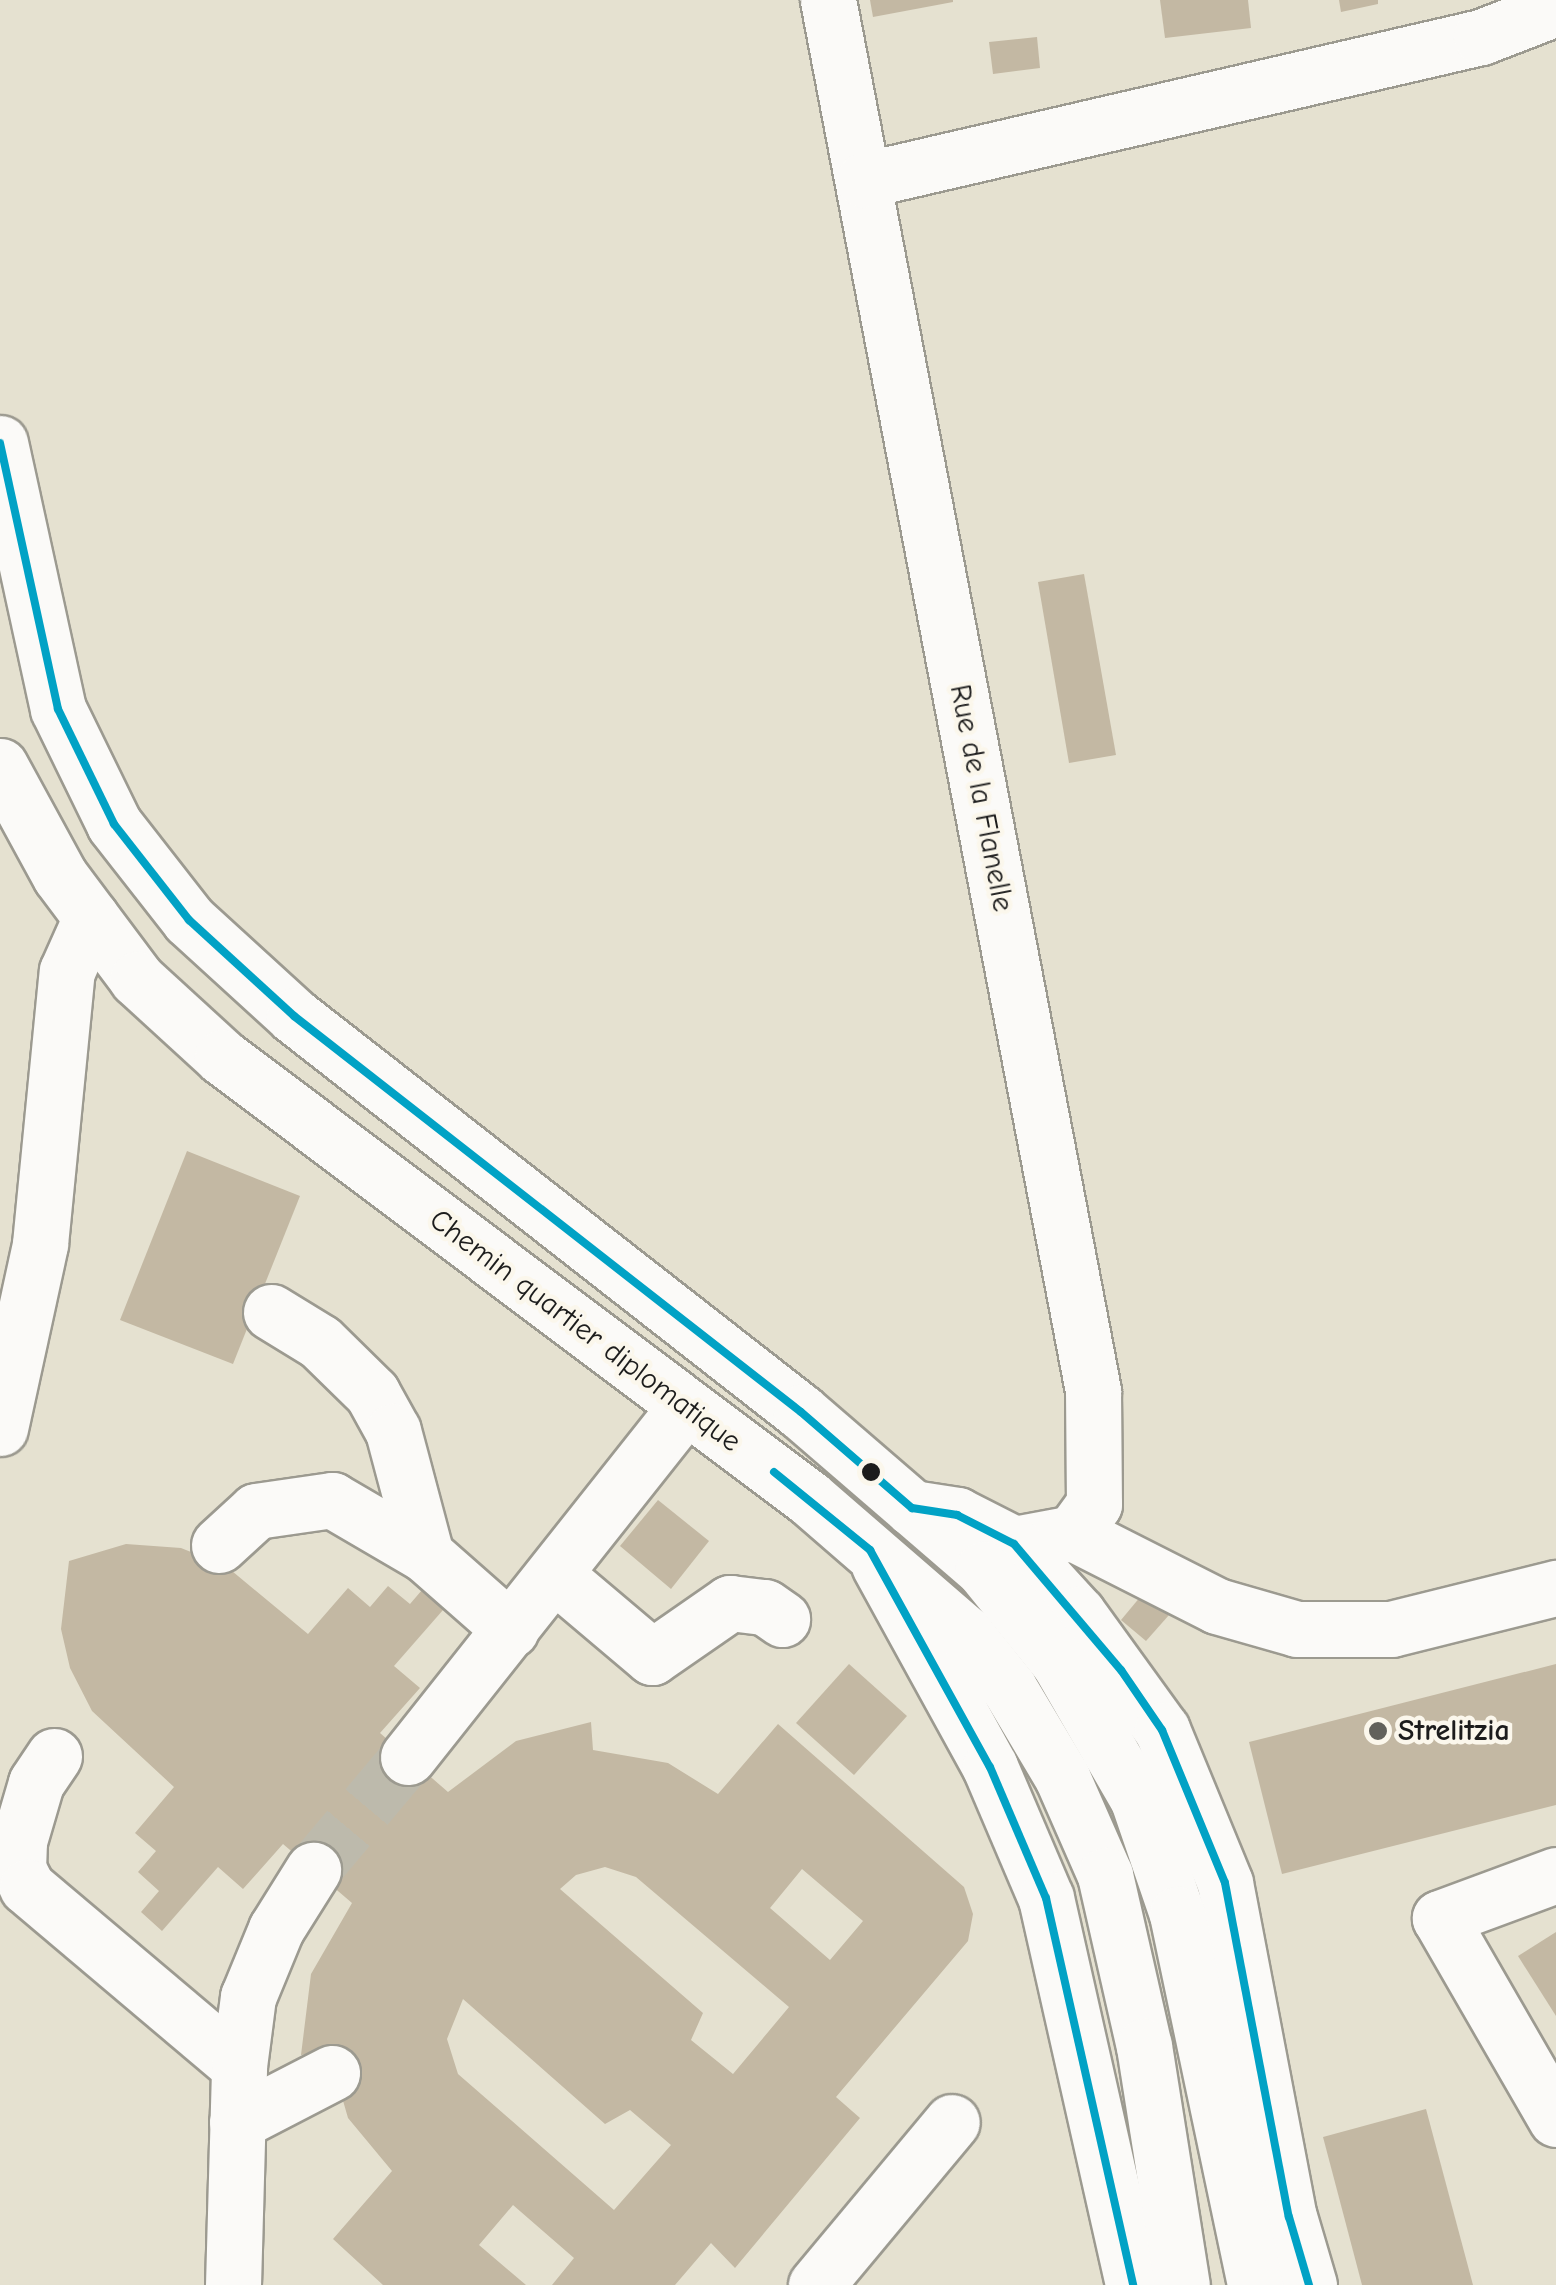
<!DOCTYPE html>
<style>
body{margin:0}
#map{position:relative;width:1556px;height:2285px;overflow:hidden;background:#e5e1d0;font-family:"Comic Neue",sans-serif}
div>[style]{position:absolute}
.building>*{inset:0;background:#c3b8a3}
.minor-tunnel>*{height:55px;margin-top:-27.5px;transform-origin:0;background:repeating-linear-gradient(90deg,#bdbaac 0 55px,transparent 0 83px)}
.roads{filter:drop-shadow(2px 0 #9c9a90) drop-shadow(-2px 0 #9c9a90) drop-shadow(0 2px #9c9a90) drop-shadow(0 -2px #9c9a90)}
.minor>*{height:55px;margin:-27.5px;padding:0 27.5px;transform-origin:27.5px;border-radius:27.5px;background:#fbfaf8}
.major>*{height:55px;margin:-27.5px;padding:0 27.5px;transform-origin:27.5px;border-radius:27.5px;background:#fbfaf8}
.highway>*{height:55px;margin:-27.5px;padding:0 27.5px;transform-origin:27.5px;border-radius:27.5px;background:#fbfaf8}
.bus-1>*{height:8px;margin:-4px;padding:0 4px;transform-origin:4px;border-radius:4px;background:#01a2c5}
.dots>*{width:28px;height:28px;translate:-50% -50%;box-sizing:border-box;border:5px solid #fbf7ec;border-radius:50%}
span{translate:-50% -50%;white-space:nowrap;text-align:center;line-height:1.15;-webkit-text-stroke:9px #fbf7ec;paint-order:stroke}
.street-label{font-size:30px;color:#1c1c1c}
.poi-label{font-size:30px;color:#1c1c1c;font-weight:700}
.left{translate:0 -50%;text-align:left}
</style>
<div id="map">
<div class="building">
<div style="clip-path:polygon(870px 0,953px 0,953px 2px,873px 17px)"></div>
<div style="clip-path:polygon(1160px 0,1248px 0,1251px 28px,1165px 38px)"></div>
<div style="clip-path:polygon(1339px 0,1378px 0,1378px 4px,1341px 12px)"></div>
<div style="clip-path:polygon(1037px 37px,1040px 68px,993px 74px,989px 42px)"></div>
<div style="clip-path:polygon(1084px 574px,1116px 755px,1069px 763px,1038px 582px)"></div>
<div style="clip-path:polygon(187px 1151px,300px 1196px,233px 1364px,120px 1320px)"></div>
<div style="clip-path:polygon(658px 1500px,709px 1541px,671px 1589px,620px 1546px)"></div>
<div style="clip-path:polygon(evenodd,126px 1544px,181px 1548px,226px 1566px,308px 1634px,348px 1588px,370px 1607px,388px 1586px,410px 1604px,428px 1583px,450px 1602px,394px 1666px,420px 1688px,380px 1733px,448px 1792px,516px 1741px,591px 1722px,593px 1750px,668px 1763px,718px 1794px,778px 1724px,964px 1887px,973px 1914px,968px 1941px,836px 2097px,860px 2118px,735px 2268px,711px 2243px,675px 2285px,552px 2285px,574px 2258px,513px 2205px,479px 2245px,526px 2285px,383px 2285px,333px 2239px,392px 2171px,348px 2118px,329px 2052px,301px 2055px,311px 1974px,352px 1903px,283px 1844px,243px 1889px,218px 1867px,162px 1931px,141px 1912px,159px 1891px,138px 1872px,156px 1851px,135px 1833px,174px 1787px,92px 1711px,70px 1668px,61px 1629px,69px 1561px,126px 1544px,605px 1867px,636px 1877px,789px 2007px,733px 2074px,691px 2040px,703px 2013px,560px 1889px,576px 1875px,605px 1867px,126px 1544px,802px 1869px,863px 1921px,830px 1960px,770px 1908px,802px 1869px,126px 1544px,463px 1999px,605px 2124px,630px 2110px,671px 2145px,614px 2210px,458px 2074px,447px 2039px,463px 1999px)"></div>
<div style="clip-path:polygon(1151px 1584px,1177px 1606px,1146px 1641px,1121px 1620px)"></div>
<div style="clip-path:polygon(849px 1664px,907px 1716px,854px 1775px,796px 1723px)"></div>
<div style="clip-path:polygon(1556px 1664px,1556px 1805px,1282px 1874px,1249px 1742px)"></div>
<div style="clip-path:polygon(1556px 1932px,1556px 2016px,1518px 1956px)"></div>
<div style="clip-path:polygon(1426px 2109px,1473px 2285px,1362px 2285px,1323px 2137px)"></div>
</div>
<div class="minor-tunnel">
<div style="left:313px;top:1870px;width:148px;rotate:-49.9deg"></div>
</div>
<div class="roads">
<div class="minor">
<div style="left:828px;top:0;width:1416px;rotate:79.21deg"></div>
<div style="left:1093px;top:1391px;width:113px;rotate:89.5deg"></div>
<div style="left:1094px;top:1504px;width:36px;rotate:126deg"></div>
<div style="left:1073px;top:1533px;width:60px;rotate:169.4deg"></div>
<div style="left:864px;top:180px;width:633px;rotate:-13.05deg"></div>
<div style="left:1481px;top:37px;width:80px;rotate:-21.1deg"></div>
<div style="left:271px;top:1312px;width:57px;rotate:31.5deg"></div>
<div style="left:320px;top:1342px;width:73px;rotate:44.4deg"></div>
<div style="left:372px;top:1393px;width:43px;rotate:61.1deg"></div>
<div style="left:393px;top:1431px;width:128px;rotate:75.1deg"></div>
<div style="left:0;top:1428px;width:188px;rotate:-77.7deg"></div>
<div style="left:40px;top:1244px;width:274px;rotate:-84.4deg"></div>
<div style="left:67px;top:971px;width:59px;rotate:-66deg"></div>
<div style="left:1073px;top:1533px;width:161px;rotate:26.9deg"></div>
<div style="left:1217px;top:1606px;width:83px;rotate:16deg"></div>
<div style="left:1297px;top:1629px;width:94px"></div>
<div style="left:1391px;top:1629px;width:170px;rotate:-14deg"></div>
<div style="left:219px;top:1545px;width:50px;rotate:-42.6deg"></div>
<div style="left:256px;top:1511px;width:77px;rotate:-8.2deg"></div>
<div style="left:332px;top:1500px;width:109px;rotate:30.3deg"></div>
<div style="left:426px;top:1555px;width:113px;rotate:41.4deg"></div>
<div style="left:555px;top:1575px;width:127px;rotate:40.2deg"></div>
<div style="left:652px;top:1657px;width:95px;rotate:-34.7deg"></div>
<div style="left:730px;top:1603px;width:35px;rotate:7deg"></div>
<div style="left:765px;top:1607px;width:21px;rotate:35deg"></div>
<div style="left:54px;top:1756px;width:32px;rotate:124deg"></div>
<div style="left:36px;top:1783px;width:60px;rotate:106.3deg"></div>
<div style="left:19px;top:1841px;width:28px;rotate:92deg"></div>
<div style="left:18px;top:1869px;width:20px;rotate:63deg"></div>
<div style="left:27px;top:1887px;width:277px;rotate:40.2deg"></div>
<div style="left:408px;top:1757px;width:446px;rotate:-51.6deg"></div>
<div style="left:1556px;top:1875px;width:124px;rotate:159.7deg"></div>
<div style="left:1440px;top:1918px;width:232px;rotate:60deg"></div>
<div style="left:237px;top:2122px;width:107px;rotate:-27.3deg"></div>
<div style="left:233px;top:2285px;width:219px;rotate:-88.4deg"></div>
<div style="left:239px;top:2066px;width:70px;rotate:-82.6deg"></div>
<div style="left:248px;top:1997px;width:74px;rotate:-67.6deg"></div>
<div style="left:276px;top:1929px;width:70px;rotate:-57.9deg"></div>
<div style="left:816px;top:2285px;width:212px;rotate:-50.2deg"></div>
</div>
<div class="major">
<div style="left:912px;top:1508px;width:46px;rotate:8.8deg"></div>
<div style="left:957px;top:1515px;width:64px;rotate:27deg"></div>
<div style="left:1014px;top:1544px;width:95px;rotate:47.6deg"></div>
<div style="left:1078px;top:1614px;width:143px;rotate:54.1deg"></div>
<div style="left:1162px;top:1730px;width:165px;rotate:67.6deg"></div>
<div style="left:1225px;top:1883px;width:340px;rotate:79.2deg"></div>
<div style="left:1289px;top:2217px;width:71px;rotate:73.6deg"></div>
<div style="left:879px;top:1565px;width:230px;rotate:61.2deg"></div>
<div style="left:990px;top:1767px;width:142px;rotate:66.9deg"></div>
<div style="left:1046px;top:1898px;width:397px;rotate:77.3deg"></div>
</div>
<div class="highway">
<div style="left:0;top:443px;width:272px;rotate:77.7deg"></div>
<div style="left:58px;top:709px;width:128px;rotate:64deg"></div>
<div style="left:114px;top:824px;width:122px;rotate:52deg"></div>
<div style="left:189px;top:920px;width:142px;rotate:42.4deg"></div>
<div style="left:294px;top:1016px;width:643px;rotate:37.99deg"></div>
<div style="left:801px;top:1412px;width:240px;rotate:40.8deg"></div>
<div style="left:983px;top:1569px;width:121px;rotate:51deg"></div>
<div style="left:1059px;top:1663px;width:158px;rotate:60deg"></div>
<div style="left:1138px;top:1800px;width:120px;rotate:71.1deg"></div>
<div style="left:1177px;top:1914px;width:379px;rotate:78.1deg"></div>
<div style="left:0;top:766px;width:125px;rotate:61.4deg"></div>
<div style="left:60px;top:876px;width:129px;rotate:53.2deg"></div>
<div style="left:137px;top:979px;width:115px;rotate:42.5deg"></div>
<div style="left:222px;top:1057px;width:734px;rotate:36.92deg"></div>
<div style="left:809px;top:1498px;width:206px;rotate:40.9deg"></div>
<div style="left:965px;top:1633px;width:70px;rotate:51.3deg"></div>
<div style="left:1009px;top:1688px;width:104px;rotate:59.2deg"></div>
<div style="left:1062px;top:1777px;width:107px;rotate:66.3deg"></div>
<div style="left:1105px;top:1875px;width:175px;rotate:77.2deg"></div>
<div style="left:1144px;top:2046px;width:242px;rotate:81deg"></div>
</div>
</div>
<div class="bus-1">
<div style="left:0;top:443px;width:272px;rotate:77.7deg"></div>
<div style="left:58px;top:709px;width:128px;rotate:64deg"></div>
<div style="left:114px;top:824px;width:122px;rotate:52deg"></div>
<div style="left:189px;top:920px;width:142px;rotate:42.4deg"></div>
<div style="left:294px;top:1016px;width:643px;rotate:37.99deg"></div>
<div style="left:801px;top:1412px;width:147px;rotate:40.9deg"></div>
<div style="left:912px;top:1508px;width:46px;rotate:8.8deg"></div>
<div style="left:957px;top:1515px;width:64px;rotate:27deg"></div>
<div style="left:1014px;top:1544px;width:165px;rotate:49.7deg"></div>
<div style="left:1121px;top:1670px;width:73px;rotate:55.7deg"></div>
<div style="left:1162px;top:1730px;width:165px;rotate:67.6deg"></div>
<div style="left:1225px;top:1883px;width:340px;rotate:79.2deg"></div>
<div style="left:1289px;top:2217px;width:71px;rotate:73.6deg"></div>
<div style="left:774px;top:1472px;width:124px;rotate:39.1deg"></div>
<div style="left:870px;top:1550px;width:248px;rotate:61.1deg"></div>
<div style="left:990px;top:1767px;width:142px;rotate:66.9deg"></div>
<div style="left:1046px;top:1898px;width:397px;rotate:77.3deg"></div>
</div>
<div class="dots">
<div style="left:871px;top:1472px;background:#1c1c1c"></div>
<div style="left:1378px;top:1731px;background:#62615b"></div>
</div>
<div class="street-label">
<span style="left:981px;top:798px;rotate:79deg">Rue de la Flanelle</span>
<span style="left:585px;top:1331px;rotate:37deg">Chemin quartier diplomatique</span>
</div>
<div class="poi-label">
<span class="left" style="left:1398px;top:1731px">Strelitzia</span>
</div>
</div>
